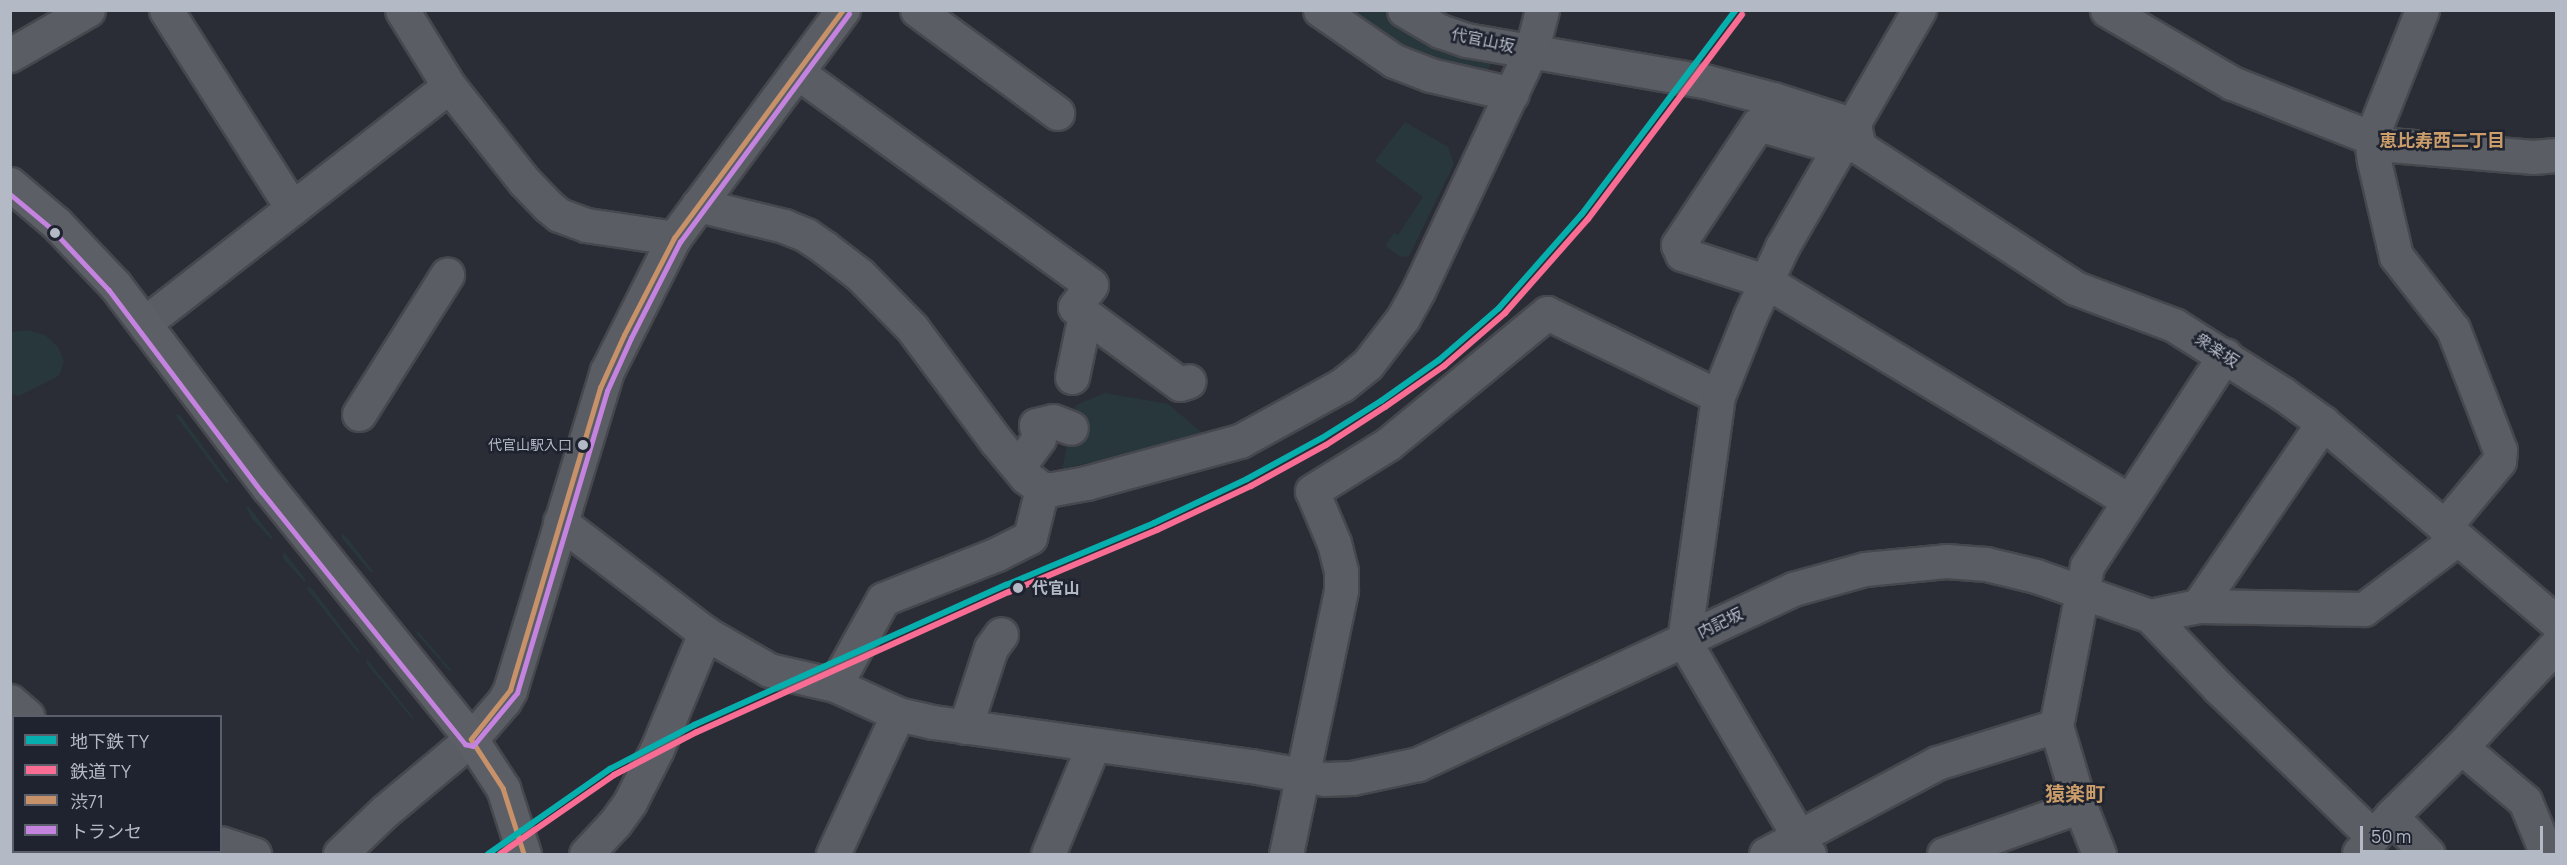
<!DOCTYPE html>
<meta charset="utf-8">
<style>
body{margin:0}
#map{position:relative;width:2567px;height:865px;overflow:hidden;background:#2a2d35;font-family:Manrope,"Noto Sans JP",sans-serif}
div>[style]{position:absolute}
.green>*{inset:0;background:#28373b}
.roads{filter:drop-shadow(2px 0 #46484e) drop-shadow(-2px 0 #46484e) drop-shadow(0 2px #46484e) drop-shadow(0 -2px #46484e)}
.minor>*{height:33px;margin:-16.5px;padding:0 16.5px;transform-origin:16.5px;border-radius:16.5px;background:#5a5d64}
.major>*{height:33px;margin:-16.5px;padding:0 16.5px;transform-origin:16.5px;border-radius:16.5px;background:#5c5f65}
.bus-1>*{height:4.5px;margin:-2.25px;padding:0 2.25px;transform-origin:2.25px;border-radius:2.25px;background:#c7916a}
.bus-2>*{height:4.5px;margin:-2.25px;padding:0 2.25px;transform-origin:2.25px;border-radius:2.25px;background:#c483df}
.rail-1>*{height:6px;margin:-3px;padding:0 3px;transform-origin:3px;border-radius:3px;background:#f96d95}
.metro-1>*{height:6px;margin:-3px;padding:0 3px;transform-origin:3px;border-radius:3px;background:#07aeae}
.dots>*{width:16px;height:16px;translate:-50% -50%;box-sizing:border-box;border:3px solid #1e232f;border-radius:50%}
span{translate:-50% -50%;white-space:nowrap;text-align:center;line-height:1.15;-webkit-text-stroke:5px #1e232f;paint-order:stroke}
.bus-label{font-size:14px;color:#b4b9c6}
.right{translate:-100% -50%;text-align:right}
.street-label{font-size:16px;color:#b4b9c6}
.stop-label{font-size:16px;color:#b4b9c6;font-weight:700}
.left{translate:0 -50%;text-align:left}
.neighbourhood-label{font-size:18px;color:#cb9d6a;font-weight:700}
.quarter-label{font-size:20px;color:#cb9d6a;font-weight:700}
.frame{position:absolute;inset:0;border:12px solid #b4b9c6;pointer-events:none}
.legend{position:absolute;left:12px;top:715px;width:210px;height:138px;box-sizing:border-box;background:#1e232f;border:2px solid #5a5f6b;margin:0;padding:8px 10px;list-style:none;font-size:18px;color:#b4b9c6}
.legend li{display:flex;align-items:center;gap:12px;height:30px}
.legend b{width:30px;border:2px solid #5a5f6b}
.scale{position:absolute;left:2360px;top:826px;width:183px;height:27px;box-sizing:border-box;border:3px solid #b4b9c6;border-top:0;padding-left:8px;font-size:18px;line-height:21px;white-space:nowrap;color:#b4b9c6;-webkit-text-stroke:4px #1e232f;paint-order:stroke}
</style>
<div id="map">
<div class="green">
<div style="clip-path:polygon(1335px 11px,1389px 11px,1494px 55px,1485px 78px,1433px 67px)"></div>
<div style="clip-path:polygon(1405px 122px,1448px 147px,1454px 164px,1409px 256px,1401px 257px,1385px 246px,1394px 233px,1398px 235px,1423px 197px,1375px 161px)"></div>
<div style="clip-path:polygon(28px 330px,45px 335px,58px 347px,64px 361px,60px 374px,55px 378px,19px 396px,11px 394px,11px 332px)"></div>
<div style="clip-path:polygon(1105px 393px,1168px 404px,1206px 436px,1062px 469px,1076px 405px)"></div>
<div style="clip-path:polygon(177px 414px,180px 415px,229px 482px,226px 483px,176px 416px)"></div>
<div style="clip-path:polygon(246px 507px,249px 507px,273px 538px,272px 540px,252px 519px)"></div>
<div style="clip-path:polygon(342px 534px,345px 535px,373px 571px,371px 573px,341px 537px)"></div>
<div style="clip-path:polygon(284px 552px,306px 580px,304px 582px,282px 557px)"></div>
<div style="clip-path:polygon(308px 586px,314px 591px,361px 653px,358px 653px,307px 589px)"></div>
<div style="clip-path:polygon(418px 631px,451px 670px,450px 672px,416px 633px)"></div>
<div style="clip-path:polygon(367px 659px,413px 717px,413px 720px,366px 663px)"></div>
<div style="clip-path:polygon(13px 803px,14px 852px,188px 852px,196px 854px,11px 854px,11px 808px)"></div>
</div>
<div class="roads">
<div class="minor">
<div style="left:166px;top:10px;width:235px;rotate:57.5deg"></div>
<div style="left:402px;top:10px;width:89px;rotate:58.3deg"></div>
<div style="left:449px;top:86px;width:121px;rotate:51.7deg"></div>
<div style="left:524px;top:181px;width:35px;rotate:46deg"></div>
<div style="left:548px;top:206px;width:14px;rotate:39deg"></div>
<div style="left:559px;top:215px;width:29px;rotate:20deg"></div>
<div style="left:586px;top:225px;width:89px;rotate:8.4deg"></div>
<div style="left:917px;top:10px;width:174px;rotate:36.3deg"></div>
<div style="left:1320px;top:10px;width:90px;rotate:34.6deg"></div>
<div style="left:1394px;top:61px;width:39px;rotate:21deg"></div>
<div style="left:1430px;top:75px;width:84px;rotate:13deg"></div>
<div style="left:1404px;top:10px;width:42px;rotate:30.3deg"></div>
<div style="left:1440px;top:31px;width:28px;rotate:19deg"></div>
<div style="left:1466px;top:40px;width:242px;rotate:9.8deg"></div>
<div style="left:1704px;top:81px;width:71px;rotate:14.6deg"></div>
<div style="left:1773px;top:99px;width:85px;rotate:17.8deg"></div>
<div style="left:2107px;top:10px;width:145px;rotate:30.3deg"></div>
<div style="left:2232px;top:83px;width:170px;rotate:21.4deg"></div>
<div style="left:2390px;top:145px;width:144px;rotate:4.8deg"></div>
<div style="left:2533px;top:157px;width:23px;rotate:-5deg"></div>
<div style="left:2422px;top:10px;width:138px;rotate:111.7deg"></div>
<div style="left:2371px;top:138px;width:23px;rotate:83deg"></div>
<div style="left:2374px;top:161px;width:98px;rotate:77deg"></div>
<div style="left:2396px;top:256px;width:93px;rotate:52deg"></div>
<div style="left:2453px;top:329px;width:130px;rotate:68.8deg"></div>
<div style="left:2500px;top:450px;width:11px;rotate:95deg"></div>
<div style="left:2499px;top:461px;width:86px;rotate:129.8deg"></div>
<div style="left:10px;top:55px;width:90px;rotate:-30deg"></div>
<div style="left:797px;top:72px;width:363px;rotate:35.9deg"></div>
<div style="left:1091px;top:285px;width:27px;rotate:126deg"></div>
<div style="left:1075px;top:307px;width:130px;rotate:36.3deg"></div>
<div style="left:1180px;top:384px;width:9px;rotate:-18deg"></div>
<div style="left:1854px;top:125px;width:23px;rotate:77deg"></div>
<div style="left:1859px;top:147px;width:258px;rotate:33.1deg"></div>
<div style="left:2075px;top:288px;width:106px;rotate:20.5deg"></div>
<div style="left:2174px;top:325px;width:129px;rotate:32.3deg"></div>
<div style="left:2283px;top:394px;width:49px;rotate:35.9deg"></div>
<div style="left:2323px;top:423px;width:306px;rotate:40.5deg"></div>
<div style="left:1841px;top:148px;width:86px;rotate:-163.9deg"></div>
<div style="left:1758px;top:124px;width:145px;rotate:123.5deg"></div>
<div style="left:1678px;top:245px;width:10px;rotate:66deg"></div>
<div style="left:1682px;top:254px;width:87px;rotate:18deg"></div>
<div style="left:1765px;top:281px;width:424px;rotate:31.1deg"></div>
<div style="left:698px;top:205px;width:89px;rotate:13.7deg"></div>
<div style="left:784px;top:226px;width:24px;rotate:22deg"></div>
<div style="left:806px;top:235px;width:23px;rotate:34deg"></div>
<div style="left:825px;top:248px;width:44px;rotate:37.6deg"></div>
<div style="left:860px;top:275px;width:74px;rotate:45.5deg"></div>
<div style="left:912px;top:328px;width:141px;rotate:53.4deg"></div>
<div style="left:996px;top:441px;width:47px;rotate:50.2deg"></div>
<div style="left:1026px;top:477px;width:20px;rotate:37deg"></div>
<div style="left:1042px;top:489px;width:11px"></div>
<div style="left:1053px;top:489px;width:34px;rotate:-10deg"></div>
<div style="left:1086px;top:483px;width:160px;rotate:-15.3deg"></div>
<div style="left:1240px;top:441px;width:116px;rotate:-28.8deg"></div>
<div style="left:1342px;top:385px;width:32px;rotate:-39deg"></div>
<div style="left:1367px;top:365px;width:59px;rotate:-52.5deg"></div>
<div style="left:1403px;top:318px;width:31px;rotate:-61deg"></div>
<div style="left:1418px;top:291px;width:268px;rotate:-64.8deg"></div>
<div style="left:1532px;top:49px;width:40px;rotate:-75.6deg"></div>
<div style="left:146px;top:322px;width:384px;rotate:-37.9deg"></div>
<div style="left:1072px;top:377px;width:63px;rotate:-78.2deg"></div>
<div style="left:359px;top:414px;width:165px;rotate:-57.7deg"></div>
<div style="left:1026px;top:456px;width:22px;rotate:-54deg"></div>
<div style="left:1039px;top:438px;width:13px;rotate:-103deg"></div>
<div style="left:1036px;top:425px;width:17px;rotate:-13deg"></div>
<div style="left:1053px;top:421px;width:19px;rotate:21deg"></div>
<div style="left:560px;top:522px;width:183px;rotate:37.4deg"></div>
<div style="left:705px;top:633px;width:74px;rotate:30deg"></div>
<div style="left:769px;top:670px;width:68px;rotate:12.8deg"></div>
<div style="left:835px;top:685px;width:69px;rotate:24.7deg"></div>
<div style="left:898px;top:714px;width:36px;rotate:13deg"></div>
<div style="left:933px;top:722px;width:321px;rotate:7.9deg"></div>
<div style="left:1251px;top:766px;width:75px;rotate:10deg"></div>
<div style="left:1325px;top:779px;width:27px;rotate:-2deg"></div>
<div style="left:1352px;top:778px;width:67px;rotate:-12deg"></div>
<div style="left:1418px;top:764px;width:414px;rotate:-25deg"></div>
<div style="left:1793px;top:589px;width:75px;rotate:-15.5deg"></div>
<div style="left:1865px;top:569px;width:81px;rotate:-5.6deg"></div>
<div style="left:1946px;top:561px;width:40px;rotate:4.3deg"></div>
<div style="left:1986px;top:564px;width:51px;rotate:13.5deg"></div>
<div style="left:2036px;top:576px;width:121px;rotate:19.3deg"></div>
<div style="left:2150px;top:616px;width:49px;rotate:-11.8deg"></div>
<div style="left:2198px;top:606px;width:166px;rotate:1deg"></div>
<div style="left:2364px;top:609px;width:116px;rotate:-37deg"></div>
<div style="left:2198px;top:606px;width:222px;rotate:-55.7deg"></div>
<div style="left:2150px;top:616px;width:100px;rotate:46.2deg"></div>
<div style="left:2219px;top:688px;width:213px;rotate:44deg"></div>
<div style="left:835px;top:685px;width:98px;rotate:-60.8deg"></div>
<div style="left:883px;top:599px;width:123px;rotate:-21.5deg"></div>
<div style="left:997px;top:554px;width:37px;rotate:-27deg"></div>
<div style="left:1030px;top:537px;width:49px;rotate:-76deg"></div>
<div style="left:10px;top:701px;width:23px;rotate:41deg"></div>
<div style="left:965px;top:727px;width:83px;rotate:-71.8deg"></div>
<div style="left:991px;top:648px;width:17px;rotate:-54deg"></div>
<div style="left:2461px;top:747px;width:84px;rotate:40.2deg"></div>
<div style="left:2525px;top:801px;width:57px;rotate:67.5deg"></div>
<div style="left:2391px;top:816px;width:53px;rotate:45.8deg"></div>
<div style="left:220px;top:843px;width:36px;rotate:18deg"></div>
<div style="left:2359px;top:853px;width:49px;rotate:-49.1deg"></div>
<div style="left:2391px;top:816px;width:98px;rotate:-44.6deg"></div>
<div style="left:2461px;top:747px;width:139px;rotate:-47deg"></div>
<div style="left:340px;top:854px;width:62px;rotate:-43.7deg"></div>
<div style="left:385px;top:811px;width:112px;rotate:-39.9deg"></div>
<div style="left:471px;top:739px;width:50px;rotate:-49deg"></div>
<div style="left:504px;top:701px;width:13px;rotate:-61deg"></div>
<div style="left:510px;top:690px;width:333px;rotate:-73.1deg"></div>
<div style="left:607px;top:371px;width:149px;rotate:-63.3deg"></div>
<div style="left:674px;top:238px;width:284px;rotate:-53.5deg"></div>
<div style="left:586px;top:854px;width:42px;rotate:-46.9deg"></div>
<div style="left:615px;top:823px;width:26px;rotate:-54deg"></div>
<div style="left:630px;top:802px;width:59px;rotate:-63deg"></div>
<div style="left:657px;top:749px;width:126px;rotate:-67.5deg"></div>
<div style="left:833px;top:854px;width:154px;rotate:-65.1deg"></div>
<div style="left:1048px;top:854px;width:117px;rotate:-67.4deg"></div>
<div style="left:1286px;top:854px;width:270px;rotate:-78.2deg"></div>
<div style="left:1341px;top:590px;width:19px;rotate:-90deg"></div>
<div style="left:1341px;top:571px;width:29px;rotate:-104deg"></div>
<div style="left:1334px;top:543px;width:56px;rotate:-112.9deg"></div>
<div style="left:1312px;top:491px;width:89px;rotate:-31.7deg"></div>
<div style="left:1388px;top:444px;width:206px;rotate:-39.5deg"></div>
<div style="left:1547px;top:313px;width:190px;rotate:25.9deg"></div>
<div style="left:1766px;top:854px;width:194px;rotate:-28deg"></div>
<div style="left:1937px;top:763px;width:125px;rotate:-17.3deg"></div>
<div style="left:1809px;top:854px;width:247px;rotate:-120.4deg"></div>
<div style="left:1684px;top:641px;width:247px;rotate:-82.1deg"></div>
<div style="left:1718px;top:396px;width:86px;rotate:-68.2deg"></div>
<div style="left:1750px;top:316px;width:76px;rotate:-65.1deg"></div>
<div style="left:1782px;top:247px;width:274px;rotate:-60deg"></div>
<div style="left:1944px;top:854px;width:144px;rotate:-19.4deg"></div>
<div style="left:2099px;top:854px;width:52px;rotate:-111.6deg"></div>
<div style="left:2080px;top:806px;width:84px;rotate:-106.7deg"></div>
<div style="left:2056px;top:726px;width:163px;rotate:-79deg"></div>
<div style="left:2087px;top:566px;width:252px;rotate:-56.8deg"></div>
</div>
<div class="major">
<div style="left:10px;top:184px;width:60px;rotate:40.3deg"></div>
<div style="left:56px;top:223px;width:86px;rotate:46.4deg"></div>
<div style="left:115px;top:285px;width:253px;rotate:52.9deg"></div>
<div style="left:268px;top:487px;width:324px;rotate:51.1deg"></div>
<div style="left:471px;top:739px;width:59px;rotate:56.9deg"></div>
<div style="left:503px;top:788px;width:69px;rotate:72.3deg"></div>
</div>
</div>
<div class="bus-1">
<div style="left:471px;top:739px;width:63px;rotate:-51.5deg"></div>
<div style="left:510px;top:690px;width:315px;rotate:-73.4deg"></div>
<div style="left:600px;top:388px;width:58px;rotate:-65.6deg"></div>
<div style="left:624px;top:335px;width:109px;rotate:-62.7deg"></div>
<div style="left:674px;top:238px;width:284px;rotate:-53.5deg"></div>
<div style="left:471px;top:739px;width:59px;rotate:56.9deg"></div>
<div style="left:503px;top:788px;width:69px;rotate:72.3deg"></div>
</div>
<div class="bus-2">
<div style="left:10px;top:194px;width:53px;rotate:39.7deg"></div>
<div style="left:51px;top:228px;width:85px;rotate:46.9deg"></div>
<div style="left:109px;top:290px;width:253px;rotate:52.9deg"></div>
<div style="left:262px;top:492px;width:324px;rotate:51.1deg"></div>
<div style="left:465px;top:744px;width:8px;rotate:14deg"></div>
<div style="left:473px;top:746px;width:69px;rotate:-50.3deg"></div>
<div style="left:517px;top:693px;width:315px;rotate:-73.4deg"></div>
<div style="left:607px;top:391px;width:58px;rotate:-65.6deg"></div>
<div style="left:631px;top:338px;width:108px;rotate:-63deg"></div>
<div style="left:680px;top:242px;width:284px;rotate:-53.5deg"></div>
</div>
<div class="rail-1">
<div style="left:500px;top:854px;width:139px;rotate:-34.7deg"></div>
<div style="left:614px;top:775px;width:93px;rotate:-27.4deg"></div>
<div style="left:697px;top:732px;width:342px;rotate:-24.2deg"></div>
<div style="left:1009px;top:592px;width:160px;rotate:-22.7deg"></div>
<div style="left:1157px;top:530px;width:104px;rotate:-25.1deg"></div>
<div style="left:1251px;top:486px;width:85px;rotate:-28.7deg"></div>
<div style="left:1326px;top:445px;width:70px;rotate:-32.8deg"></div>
<div style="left:1385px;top:407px;width:72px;rotate:-34.8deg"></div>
<div style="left:1444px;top:366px;width:81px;rotate:-41deg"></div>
<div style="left:1505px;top:313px;width:125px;rotate:-48.6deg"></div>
<div style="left:1588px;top:219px;width:256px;rotate:-53deg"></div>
</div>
<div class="metro-1">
<div style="left:488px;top:854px;width:149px;rotate:-34.9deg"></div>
<div style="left:610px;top:769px;width:95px;rotate:-27.6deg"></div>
<div style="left:694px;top:725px;width:342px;rotate:-24.2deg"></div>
<div style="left:1006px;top:585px;width:160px;rotate:-22.7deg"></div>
<div style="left:1154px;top:523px;width:103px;rotate:-25.3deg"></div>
<div style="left:1247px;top:479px;width:85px;rotate:-28.7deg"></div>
<div style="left:1322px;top:438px;width:70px;rotate:-32.1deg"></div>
<div style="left:1381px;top:401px;width:71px;rotate:-35.3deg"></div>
<div style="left:1439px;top:360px;width:79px;rotate:-40.9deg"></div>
<div style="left:1499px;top:308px;width:125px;rotate:-48.6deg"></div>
<div style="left:1582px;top:214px;width:256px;rotate:-53deg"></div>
</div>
<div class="dots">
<div style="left:55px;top:233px;background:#b4b9c6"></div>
<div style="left:583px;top:445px;background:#b4b9c6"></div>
<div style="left:1018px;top:588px;background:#b4b9c6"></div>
</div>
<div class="bus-label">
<span class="right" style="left:572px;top:445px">代官山駅入口</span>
</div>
<div class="street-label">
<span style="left:1483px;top:40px;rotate:12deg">代官山坂</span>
<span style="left:2217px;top:350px;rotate:33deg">衆楽坂</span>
<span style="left:1720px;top:623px;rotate:-26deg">内記坂</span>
</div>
<div class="stop-label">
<span class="left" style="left:1032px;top:588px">代官山</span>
</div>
<div class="neighbourhood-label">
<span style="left:2442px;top:140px">恵比寿西二丁目</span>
</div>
<div class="quarter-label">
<span style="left:2075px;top:793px">猿楽町</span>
</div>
<div class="frame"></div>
<ul class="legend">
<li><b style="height:8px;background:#07aeae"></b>地下鉄 TY</li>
<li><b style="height:8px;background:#f96d95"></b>鉄道 TY</li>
<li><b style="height:8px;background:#c7916a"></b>渋71</li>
<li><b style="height:8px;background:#c483df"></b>トランセ</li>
</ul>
<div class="scale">50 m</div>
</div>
